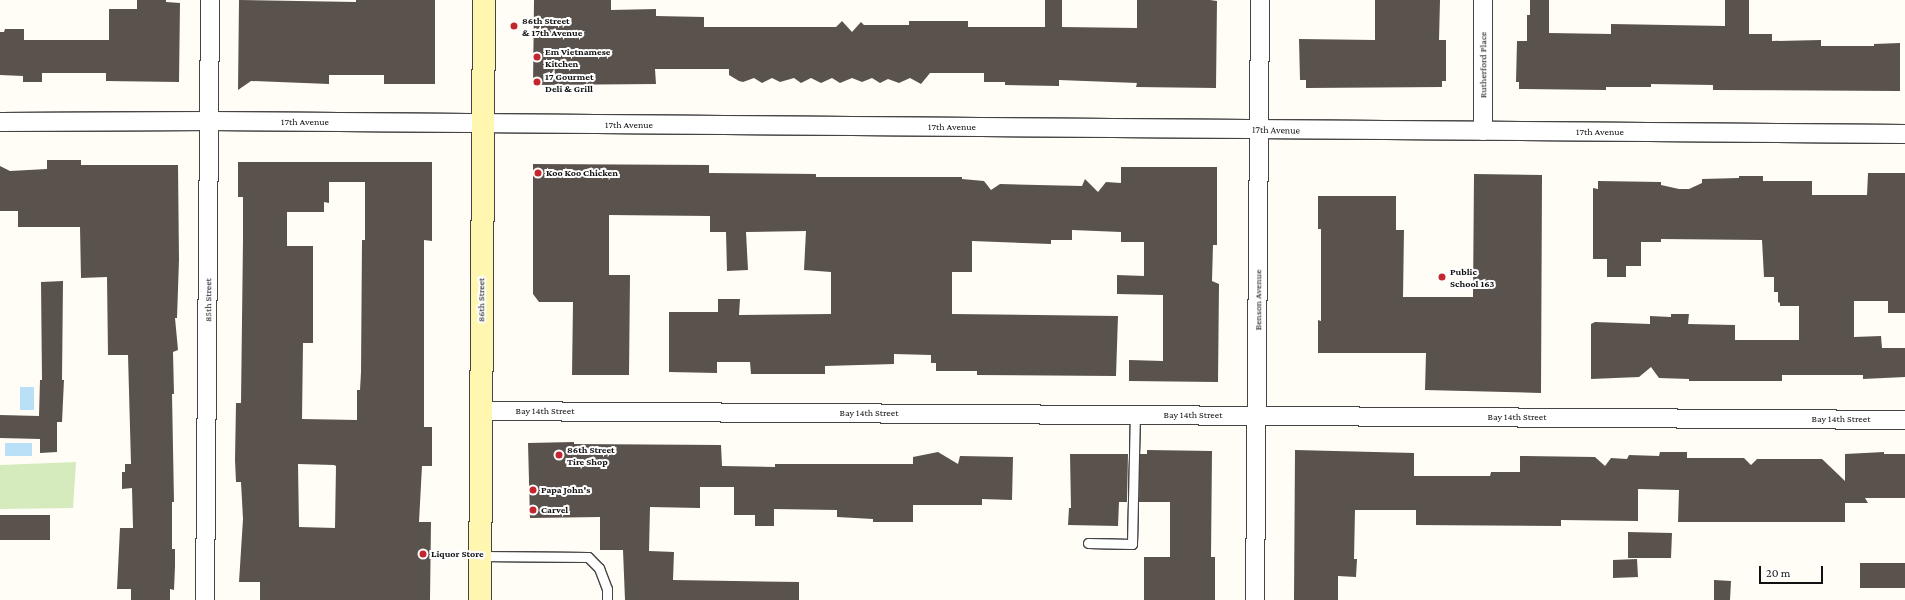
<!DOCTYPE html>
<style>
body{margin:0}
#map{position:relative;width:1905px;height:600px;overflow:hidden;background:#fffdf5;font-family:"Crimson Pro",serif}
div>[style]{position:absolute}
.green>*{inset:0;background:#d5ebbd}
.water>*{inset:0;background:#b9e0f7}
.building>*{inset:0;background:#5a524d}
.roads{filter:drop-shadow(1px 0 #444) drop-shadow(-1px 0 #444) drop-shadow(0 1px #444) drop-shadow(0 -1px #444)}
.lane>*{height:9px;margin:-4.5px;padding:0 4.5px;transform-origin:4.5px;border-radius:4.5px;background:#fff}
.street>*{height:18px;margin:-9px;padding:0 9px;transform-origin:9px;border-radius:9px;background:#fff}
.secondary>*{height:22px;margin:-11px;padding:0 11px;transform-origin:11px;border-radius:11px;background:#fff6b0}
.dots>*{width:11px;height:11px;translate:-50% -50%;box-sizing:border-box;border:2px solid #fff;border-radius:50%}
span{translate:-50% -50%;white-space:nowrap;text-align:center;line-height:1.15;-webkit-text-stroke:4px #fff;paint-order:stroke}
.poi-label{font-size:10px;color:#111;font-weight:700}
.left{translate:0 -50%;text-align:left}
.street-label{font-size:10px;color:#111}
.scale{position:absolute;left:1759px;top:566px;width:64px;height:18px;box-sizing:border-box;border:2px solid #111;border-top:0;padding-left:5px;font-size:12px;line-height:14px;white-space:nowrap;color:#111;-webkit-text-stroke:3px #fff;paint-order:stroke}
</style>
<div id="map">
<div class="green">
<div style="clip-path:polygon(76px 462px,73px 508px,0 509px,0 465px)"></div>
</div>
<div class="water">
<div style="clip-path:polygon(20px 387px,34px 387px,34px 410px,20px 410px)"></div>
<div style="clip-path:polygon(5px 443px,32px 443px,32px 456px,5px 456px)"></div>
</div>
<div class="building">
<div style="clip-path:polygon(137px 0,166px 0,166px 2px,180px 3px,179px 82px,106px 81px,106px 73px,42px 73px,42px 82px,23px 82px,23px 76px,0 75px,0 32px,4px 32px,5px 29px,24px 29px,24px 40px,109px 40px,109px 9px,137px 9px)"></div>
<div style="clip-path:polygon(239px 0,356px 2px,356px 0,435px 0,435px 84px,384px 84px,384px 75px,329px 75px,329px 84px,251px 81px,238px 90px)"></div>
<div style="clip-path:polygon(534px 0,611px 0,611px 10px,656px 9px,656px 16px,704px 17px,704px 27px,836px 27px,842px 21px,852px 32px,861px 22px,864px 25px,909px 25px,909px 21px,968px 21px,968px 27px,1045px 27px,1045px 0,1062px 0,1062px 27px,1137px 28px,1137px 0,1210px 0,1217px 1px,1216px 88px,1136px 87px,1137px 83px,1059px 80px,1059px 86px,1005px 85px,1005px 82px,984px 82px,984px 73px,930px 73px,921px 84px,910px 78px,899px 83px,888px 79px,880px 83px,872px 78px,862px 82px,852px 78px,840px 83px,832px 78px,821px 83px,811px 78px,801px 83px,794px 78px,780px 82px,772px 78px,762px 83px,754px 78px,743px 82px,739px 81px,729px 75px,729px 69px,655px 69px,656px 84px,533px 85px)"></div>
<div style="clip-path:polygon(1375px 0,1440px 0,1439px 40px,1446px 40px,1446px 81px,1442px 81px,1442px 87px,1306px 88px,1306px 80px,1300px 80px,1299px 39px,1375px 40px)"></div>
<div style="clip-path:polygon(1530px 0,1549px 0,1549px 33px,1611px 34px,1611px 24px,1725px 26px,1725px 0,1749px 0,1749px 34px,1772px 34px,1772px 41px,1821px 40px,1821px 46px,1874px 46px,1874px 44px,1900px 43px,1900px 91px,1713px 90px,1713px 85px,1651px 84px,1651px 87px,1606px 87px,1606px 90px,1519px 89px,1519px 82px,1516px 82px,1517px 41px,1527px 41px,1527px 15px,1530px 15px)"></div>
<div style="clip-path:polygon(47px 160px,81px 160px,81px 165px,178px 165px,179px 260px,177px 318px,175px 318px,178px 350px,173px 352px,174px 394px,172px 394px,174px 502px,172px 502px,172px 549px,175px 549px,175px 566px,174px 590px,170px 589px,170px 600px,131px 600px,131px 589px,117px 589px,120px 528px,133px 528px,132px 488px,122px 489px,122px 472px,125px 472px,125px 464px,131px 464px,128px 355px,108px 355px,107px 277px,81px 278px,80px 227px,18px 227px,18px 211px,0 211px,0 166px,10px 171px,47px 169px)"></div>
<div style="clip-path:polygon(evenodd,238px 162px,432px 162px,432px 241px,424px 240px,424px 427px,432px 427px,432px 466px,422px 466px,419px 522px,431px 522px,430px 600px,260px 600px,260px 582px,239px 582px,243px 519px,241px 482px,236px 482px,235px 460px,236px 403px,241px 403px,243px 239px,243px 197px,238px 197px,238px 162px,329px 182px,365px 182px,365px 240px,362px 240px,361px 372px,360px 390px,357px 390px,357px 420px,302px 419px,303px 343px,313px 343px,313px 246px,287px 246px,287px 212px,324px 212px,324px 202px,329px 203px,329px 182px,238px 162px,298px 464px,334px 465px,336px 466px,335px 528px,299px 527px,298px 464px)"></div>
<div style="clip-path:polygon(533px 164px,709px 165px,709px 173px,816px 174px,816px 177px,962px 177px,962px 179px,984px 181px,991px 190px,1000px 184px,1082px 186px,1085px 179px,1098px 192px,1106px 182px,1121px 183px,1121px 167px,1217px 167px,1217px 245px,1213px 245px,1212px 281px,1219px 284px,1218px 382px,1129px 381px,1129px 360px,1163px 361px,1163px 295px,1117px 294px,1117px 275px,1144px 276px,1144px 242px,1121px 242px,1121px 232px,1072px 230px,1072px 240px,1051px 240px,1051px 244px,972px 241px,972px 272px,952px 272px,952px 314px,1118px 316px,1116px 376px,977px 375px,977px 371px,936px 371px,936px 363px,931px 363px,931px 355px,894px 354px,894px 364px,825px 366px,825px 374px,751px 374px,750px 362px,717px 362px,717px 373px,669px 372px,669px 312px,718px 312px,718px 299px,740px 299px,739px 315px,831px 314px,831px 272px,804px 270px,806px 231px,746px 232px,748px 270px,727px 271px,726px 232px,710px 232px,710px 216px,609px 215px,609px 275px,630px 275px,629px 375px,572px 375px,573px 302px,539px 302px,533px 294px)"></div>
<div style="clip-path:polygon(1868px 173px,1905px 173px,1905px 313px,1888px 313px,1888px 301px,1854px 301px,1854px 337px,1881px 336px,1882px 348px,1905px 348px,1905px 377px,1863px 379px,1863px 375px,1782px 375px,1782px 381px,1689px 381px,1689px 379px,1659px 378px,1651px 367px,1639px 377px,1591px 379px,1591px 324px,1595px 322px,1650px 324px,1650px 316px,1671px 317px,1671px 314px,1689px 314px,1688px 324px,1735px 325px,1735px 340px,1799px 340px,1799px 306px,1780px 306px,1780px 303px,1778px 302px,1778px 292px,1774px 292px,1774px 277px,1764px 277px,1762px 240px,1661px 239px,1661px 242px,1641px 242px,1641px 266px,1626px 266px,1626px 277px,1607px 277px,1607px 259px,1593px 259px,1593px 188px,1598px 189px,1598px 181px,1661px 182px,1661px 185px,1679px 189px,1689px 189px,1702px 183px,1702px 179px,1739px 178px,1739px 176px,1763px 176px,1763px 181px,1812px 181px,1812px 195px,1867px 195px)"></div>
<div style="clip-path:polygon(1474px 174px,1542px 175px,1541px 393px,1425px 390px,1426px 353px,1318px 353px,1318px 320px,1321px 321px,1321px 229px,1318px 229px,1318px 196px,1396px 196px,1396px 230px,1404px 230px,1403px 297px,1473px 297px)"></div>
<div style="clip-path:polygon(63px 281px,62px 380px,64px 380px,62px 422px,57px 422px,57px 452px,40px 453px,40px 439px,0 438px,0 415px,39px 416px,40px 380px,42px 380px,41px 282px)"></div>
<div style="clip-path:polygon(574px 442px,574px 444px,721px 445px,722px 466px,775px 467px,775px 464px,913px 464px,913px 457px,938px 452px,958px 464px,960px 456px,1013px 457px,1012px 500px,982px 499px,982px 505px,913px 505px,913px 522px,873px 522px,873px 519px,837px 517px,837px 510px,774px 509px,774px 526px,755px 526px,755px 515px,734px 515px,734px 487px,700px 487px,700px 508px,650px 507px,649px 551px,674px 552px,673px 580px,799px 582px,799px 600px,625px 600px,623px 550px,600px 550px,600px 517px,530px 518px,528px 443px)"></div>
<div style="clip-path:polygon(1147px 450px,1212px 451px,1211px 557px,1215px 557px,1215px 600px,1144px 600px,1144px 557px,1170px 557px,1170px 502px,1139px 502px,1140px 454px,1147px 454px)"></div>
<div style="clip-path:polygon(1295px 450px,1414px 453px,1414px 476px,1490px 476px,1491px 472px,1520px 472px,1520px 456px,1595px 457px,1605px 466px,1611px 458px,1627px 459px,1629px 455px,1659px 456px,1660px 452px,1687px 452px,1687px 458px,1744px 458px,1751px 465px,1757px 459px,1822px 459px,1845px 481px,1845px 454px,1884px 452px,1884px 454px,1905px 454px,1905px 498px,1865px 498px,1868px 503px,1845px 503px,1845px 522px,1678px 522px,1679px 490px,1638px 489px,1638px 521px,1561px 520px,1561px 526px,1416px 525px,1416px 510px,1355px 510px,1354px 559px,1357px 559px,1356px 577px,1338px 576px,1338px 600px,1294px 600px)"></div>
<div style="clip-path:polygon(1070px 454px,1128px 454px,1127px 502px,1119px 502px,1118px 526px,1068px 525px,1069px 508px,1071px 508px)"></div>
<div style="clip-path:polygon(0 515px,50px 515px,50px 540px,0 540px)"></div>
<div style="clip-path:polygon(1628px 532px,1672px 533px,1671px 558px,1628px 558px)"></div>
<div style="clip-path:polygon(1637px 559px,1638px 577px,1613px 578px,1613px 560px)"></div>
<div style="clip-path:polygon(1860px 563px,1905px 563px,1905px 588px,1860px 588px)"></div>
<div style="clip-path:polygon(1714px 580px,1731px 581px,1730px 600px,1714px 600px)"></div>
</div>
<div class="roads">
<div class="lane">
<div style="left:1088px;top:543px;width:44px;rotate:1.3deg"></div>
<div style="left:1132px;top:544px;width:129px;rotate:-88.7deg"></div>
<div style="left:480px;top:556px;width:108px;rotate:0.5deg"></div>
<div style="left:588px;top:557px;width:16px;rotate:45deg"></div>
<div style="left:599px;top:568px;width:22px;rotate:69deg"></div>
<div style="left:607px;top:589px;width:11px;rotate:90deg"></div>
</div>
<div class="street">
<div style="left:1483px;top:0;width:131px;rotate:90deg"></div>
<div style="left:0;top:122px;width:209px;rotate:-0.3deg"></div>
<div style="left:209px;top:121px;width:1696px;rotate:0.44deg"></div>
<div style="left:481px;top:411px;width:1424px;rotate:0.36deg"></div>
<div style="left:205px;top:600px;width:600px;rotate:-89.52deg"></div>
<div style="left:1255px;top:600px;width:600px;rotate:-89.52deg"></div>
</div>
<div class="secondary">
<div style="left:480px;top:600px;width:600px;rotate:-89.62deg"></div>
</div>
</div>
<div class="dots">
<div style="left:514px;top:26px;background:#c4262e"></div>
<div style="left:537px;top:57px;background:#c4262e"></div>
<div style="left:537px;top:82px;background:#c4262e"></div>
<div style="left:538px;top:173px;background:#c4262e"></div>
<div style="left:1442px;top:277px;background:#c4262e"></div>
<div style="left:559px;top:455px;background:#c4262e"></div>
<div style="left:533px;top:490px;background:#c4262e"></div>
<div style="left:533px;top:510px;background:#c4262e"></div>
<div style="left:423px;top:554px;background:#c4262e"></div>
</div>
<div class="poi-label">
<span class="left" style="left:522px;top:26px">86th Street<br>&amp; 17th Avenue</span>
<span class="left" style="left:545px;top:57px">Em Vietnamese<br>Kitchen</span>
<span class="left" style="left:545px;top:82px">17 Gourmet<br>Deli &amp; Grill</span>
<span class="left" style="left:546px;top:173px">Koo Koo Chicken</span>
<span class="left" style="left:1450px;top:277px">Public<br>School 163</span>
<span class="left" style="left:567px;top:455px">86th Street<br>Tire Shop</span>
<span class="left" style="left:541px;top:490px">Papa John's</span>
<span class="left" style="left:541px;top:510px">Carvel</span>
<span class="left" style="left:431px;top:554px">Liquor Store</span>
</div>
<div class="street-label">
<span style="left:1483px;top:65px;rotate:-90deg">Rutherford Place</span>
<span style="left:305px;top:122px">17th Avenue</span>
<span style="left:629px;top:125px">17th Avenue</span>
<span style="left:952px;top:127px">17th Avenue</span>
<span style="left:1276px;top:130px;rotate:1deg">17th Avenue</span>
<span style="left:1600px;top:132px">17th Avenue</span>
<span style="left:208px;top:300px;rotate:-90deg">85th Street</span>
<span style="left:481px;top:300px;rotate:-90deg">86th Street</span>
<span style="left:1258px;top:300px;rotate:-90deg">Benson Avenue</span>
<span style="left:545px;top:411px">Bay 14th Street</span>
<span style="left:869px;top:413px">Bay 14th Street</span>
<span style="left:1193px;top:415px">Bay 14th Street</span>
<span style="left:1517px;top:417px">Bay 14th Street</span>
<span style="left:1841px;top:419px">Bay 14th Street</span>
</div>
<div class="scale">20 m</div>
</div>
